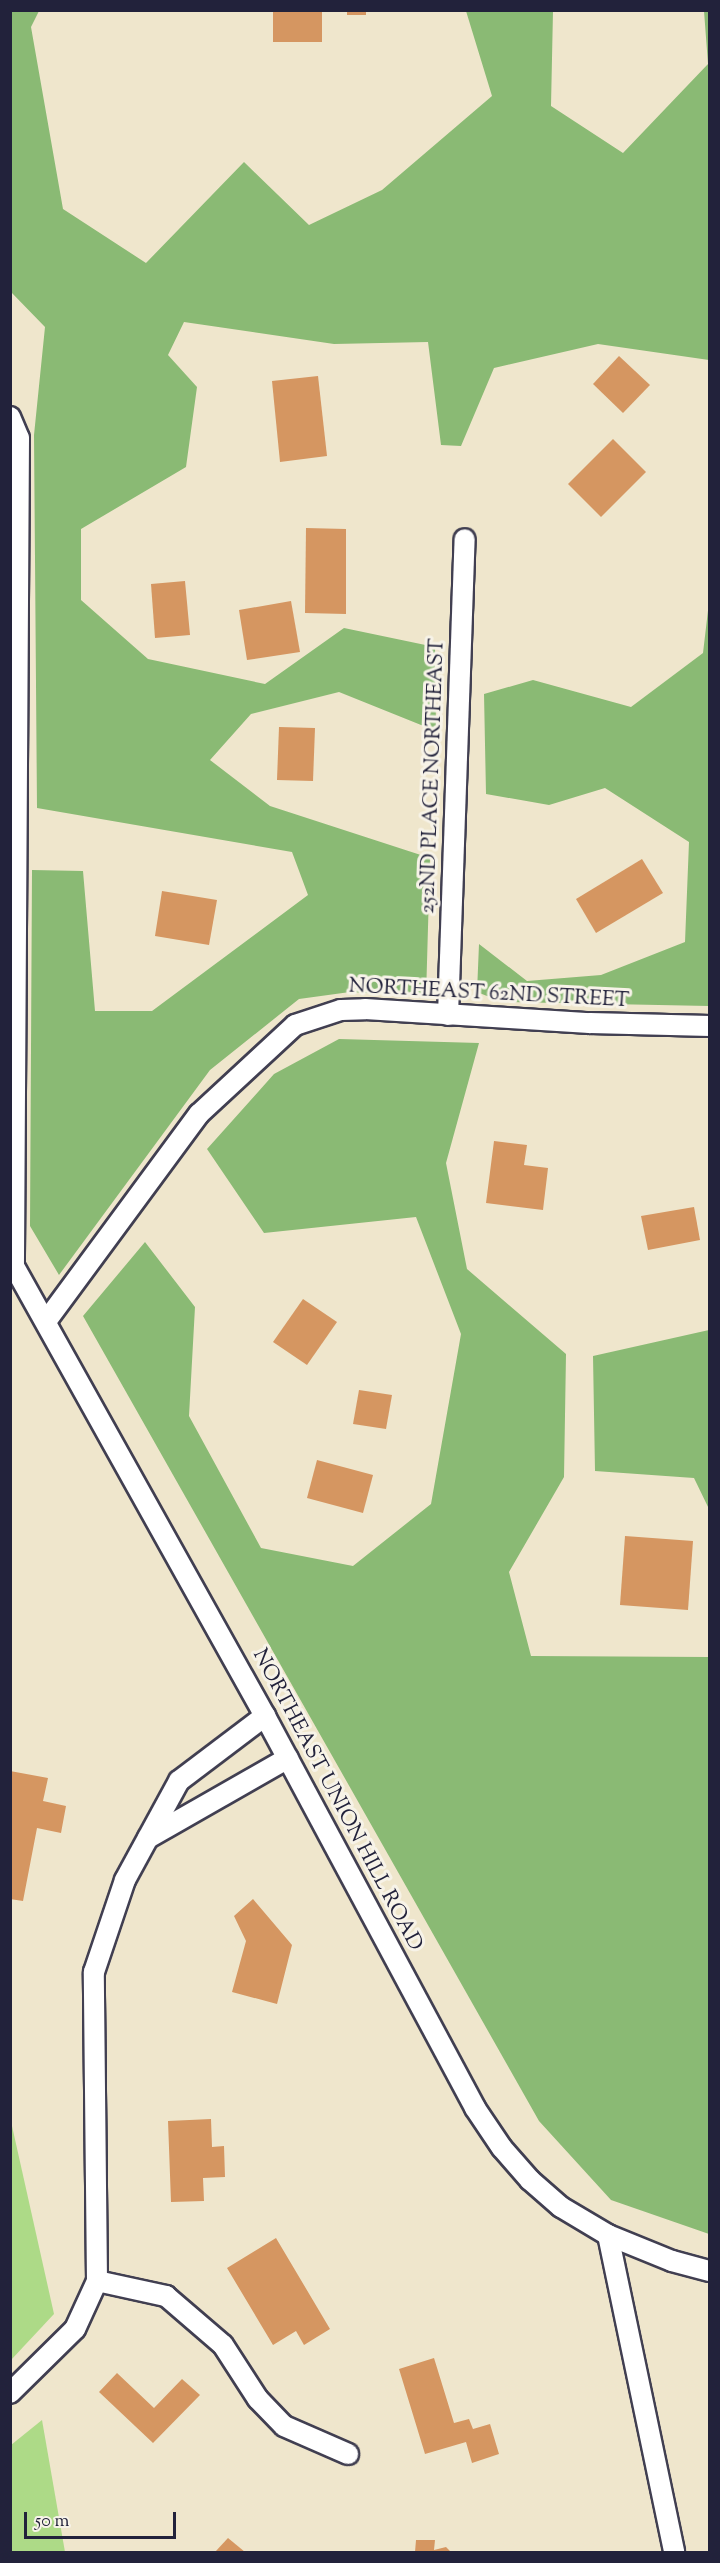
<!DOCTYPE html>
<style>
body{margin:0}
#map{position:relative;width:720px;height:2563px;overflow:hidden;background:#efe6cc;font-family:"Sorts Mill Goudy",serif}
div>[style]{position:absolute}
.green>*{inset:0;background:#adda87}
.forest>*{inset:0;background:#8aba74}
.building>*{inset:0;background:#d59661}
.roads{filter:drop-shadow(2px 0 #413f51) drop-shadow(-2px 0 #413f51) drop-shadow(0 2px #413f51) drop-shadow(0 -2px #413f51)}
.minor>*{height:20px;margin:-10px;padding:0 10px;transform-origin:10px;border-radius:10px;background:#fff}
span{translate:-50% -50%;white-space:nowrap;text-align:center;line-height:1.15;-webkit-text-stroke:6px #f7f3e8;paint-order:stroke}
.street-label{font-size:21px;color:#22223b}
.frame{position:absolute;inset:0;border:12px solid #22223b;pointer-events:none}
.scale{position:absolute;left:24px;top:2512px;width:152px;height:27px;box-sizing:border-box;border:3px solid #22223b;border-top:0;padding-left:8px;font-size:18px;line-height:21px;white-space:nowrap;color:#22223b;-webkit-text-stroke:4px #f7f3e8;paint-order:stroke}
</style>
<div id="map">
<div class="green">
<div style="clip-path:polygon(10px 2117px,54px 2314px,11px 2360px,10px 2360px)"></div>
<div style="clip-path:polygon(42px 2420px,65px 2552px,11px 2552px,11px 2445px)"></div>
</div>
<div class="forest">
<div style="clip-path:polygon(10px 11px,39px 11px,31px 27px,63px 209px,146px 263px,244px 162px,309px 225px,382px 190px,492px 96px,466px 11px,553px 11px,551px 106px,623px 153px,708px 64px,704px 11px,710px 11px,709px 360px,598px 344px,494px 368px,461px 446px,441px 445px,428px 342px,334px 344px,184px 322px,168px 355px,197px 387px,186px 467px,81px 529px,81px 600px,148px 659px,265px 684px,344px 628px,435px 647px,436px 731px,339px 692px,251px 714px,210px 760px,270px 806px,430px 858px,426px 997px,350px 992px,299px 999px,210px 1070px,59px 1275px,30px 1226px,32px 870px,83px 871px,95px 1011px,152px 1011px,308px 895px,292px 852px,37px 808px,34px 435px,45px 327px,11px 292px)"></div>
<div style="clip-path:polygon(709px 602px,709px 1006px,502px 1002px,477px 992px,479px 944px,527px 981px,601px 975px,685px 942px,689px 842px,605px 788px,549px 805px,486px 794px,484px 694px,533px 680px,631px 707px,703px 653px)"></div>
<div style="clip-path:polygon(339px 1039px,479px 1043px,446px 1163px,467px 1269px,566px 1354px,564px 1477px,509px 1572px,531px 1656px,709px 1657px,709px 2234px,611px 2200px,539px 2121px,83px 1316px,145px 1242px,195px 1307px,189px 1416px,261px 1548px,353px 1566px,431px 1504px,461px 1334px,416px 1217px,264px 1233px,207px 1149px,274px 1074px)"></div>
<div style="clip-path:polygon(709px 1330px,709px 1509px,694px 1478px,595px 1471px,593px 1356px)"></div>
</div>
<div class="building">
<div style="clip-path:polygon(273px 10px,322px 10px,322px 42px,273px 42px)"></div>
<div style="clip-path:polygon(347px 10px,366px 10px,366px 15px,347px 15px)"></div>
<div style="clip-path:polygon(619px 356px,650px 385px,623px 413px,593px 384px)"></div>
<div style="clip-path:polygon(318px 376px,327px 456px,280px 462px,272px 381px)"></div>
<div style="clip-path:polygon(613px 439px,646px 472px,601px 517px,568px 484px)"></div>
<div style="clip-path:polygon(306px 528px,346px 529px,346px 614px,305px 613px)"></div>
<div style="clip-path:polygon(185px 581px,190px 635px,155px 638px,151px 584px)"></div>
<div style="clip-path:polygon(291px 601px,300px 652px,247px 660px,239px 610px)"></div>
<div style="clip-path:polygon(279px 727px,315px 728px,313px 781px,277px 780px)"></div>
<div style="clip-path:polygon(642px 859px,663px 893px,596px 933px,576px 899px)"></div>
<div style="clip-path:polygon(162px 891px,217px 900px,209px 945px,155px 936px)"></div>
<div style="clip-path:polygon(494px 1141px,527px 1145px,524px 1165px,548px 1168px,543px 1210px,486px 1203px)"></div>
<div style="clip-path:polygon(694px 1207px,700px 1240px,648px 1250px,641px 1216px)"></div>
<div style="clip-path:polygon(303px 1299px,337px 1322px,307px 1365px,273px 1342px)"></div>
<div style="clip-path:polygon(359px 1390px,392px 1395px,386px 1429px,353px 1424px)"></div>
<div style="clip-path:polygon(317px 1460px,373px 1475px,363px 1513px,307px 1498px)"></div>
<div style="clip-path:polygon(625px 1536px,693px 1541px,688px 1610px,620px 1605px)"></div>
<div style="clip-path:polygon(10px 1771px,48px 1778px,43px 1801px,66px 1806px,61px 1833px,37px 1828px,23px 1901px,10px 1899px)"></div>
<div style="clip-path:polygon(253px 1899px,292px 1945px,277px 2004px,232px 1992px,246px 1941px,234px 1916px)"></div>
<div style="clip-path:polygon(211px 2119px,212px 2147px,224px 2146px,225px 2177px,203px 2178px,204px 2201px,171px 2202px,168px 2121px)"></div>
<div style="clip-path:polygon(276px 2238px,330px 2329px,304px 2345px,296px 2331px,273px 2345px,227px 2268px)"></div>
<div style="clip-path:polygon(434px 2358px,454px 2423px,469px 2419px,473px 2429px,490px 2424px,499px 2454px,472px 2463px,466px 2442px,425px 2454px,399px 2369px)"></div>
<div style="clip-path:polygon(117px 2373px,154px 2408px,182px 2379px,200px 2395px,153px 2443px,99px 2392px)"></div>
<div style="clip-path:polygon(228px 2538px,245px 2552px,215px 2552px)"></div>
<div style="clip-path:polygon(416px 2540px,435px 2540px,434px 2550px,446px 2547px,451px 2552px,415px 2552px)"></div>
</div>
<div class="roads">
<div class="minor">
<div style="left:10px;top:417px;width:23px;rotate:67deg"></div>
<div style="left:19px;top:438px;width:826px;rotate:90.35deg"></div>
<div style="left:448px;top:1015px;width:476px;rotate:-88deg"></div>
<div style="left:10px;top:1259px;width:523px;rotate:60.84deg"></div>
<div style="left:265px;top:1716px;width:445px;rotate:61.8deg"></div>
<div style="left:475px;top:2108px;width:48px;rotate:56deg"></div>
<div style="left:502px;top:2148px;width:43px;rotate:48.8deg"></div>
<div style="left:530px;top:2180px;width:41px;rotate:41.1deg"></div>
<div style="left:561px;top:2207px;width:55px;rotate:30.8deg"></div>
<div style="left:608px;top:2235px;width:69px;rotate:22.1deg"></div>
<div style="left:672px;top:2261px;width:39px;rotate:15deg"></div>
<div style="left:47px;top:1320px;width:256px;rotate:-53.6deg"></div>
<div style="left:199px;top:1114px;width:131px;rotate:-42.8deg"></div>
<div style="left:295px;top:1025px;width:48px;rotate:-18.1deg"></div>
<div style="left:341px;top:1010px;width:24px;rotate:-2deg"></div>
<div style="left:365px;top:1009px;width:225px;rotate:3.6deg"></div>
<div style="left:590px;top:1023px;width:120px;rotate:1.4deg"></div>
<div style="left:148px;top:1838px;width:161px;rotate:-29.7deg"></div>
<div style="left:608px;top:2235px;width:324px;rotate:78.2deg"></div>
<div style="left:97px;top:2281px;width:71px;rotate:12.3deg"></div>
<div style="left:166px;top:2296px;width:75px;rotate:40.7deg"></div>
<div style="left:223px;top:2345px;width:64px;rotate:57.1deg"></div>
<div style="left:258px;top:2399px;width:37px;rotate:46deg"></div>
<div style="left:284px;top:2426px;width:70px;rotate:23.6deg"></div>
<div style="left:10px;top:2393px;width:91px;rotate:-44.6deg"></div>
<div style="left:75px;top:2329px;width:53px;rotate:-65.4deg"></div>
<div style="left:97px;top:2281px;width:309px;rotate:-90.6deg"></div>
<div style="left:94px;top:1972px;width:97px;rotate:-71.4deg"></div>
<div style="left:125px;top:1880px;width:113px;rotate:-61.4deg"></div>
<div style="left:179px;top:1781px;width:108px;rotate:-37.1deg"></div>
</div>
</div>
<div class="street-label">
<span style="left:433px;top:776px;rotate:-88deg">252ND PLACE NORTHEAST</span>
<span style="left:489px;top:994px;rotate:3deg">NORTHEAST 62ND STREET</span>
<span style="left:337px;top:1800px;rotate:62deg">NORTHEAST UNION HILL ROAD</span>
</div>
<div class="frame"></div>
<div class="scale">50 m</div>
</div>
